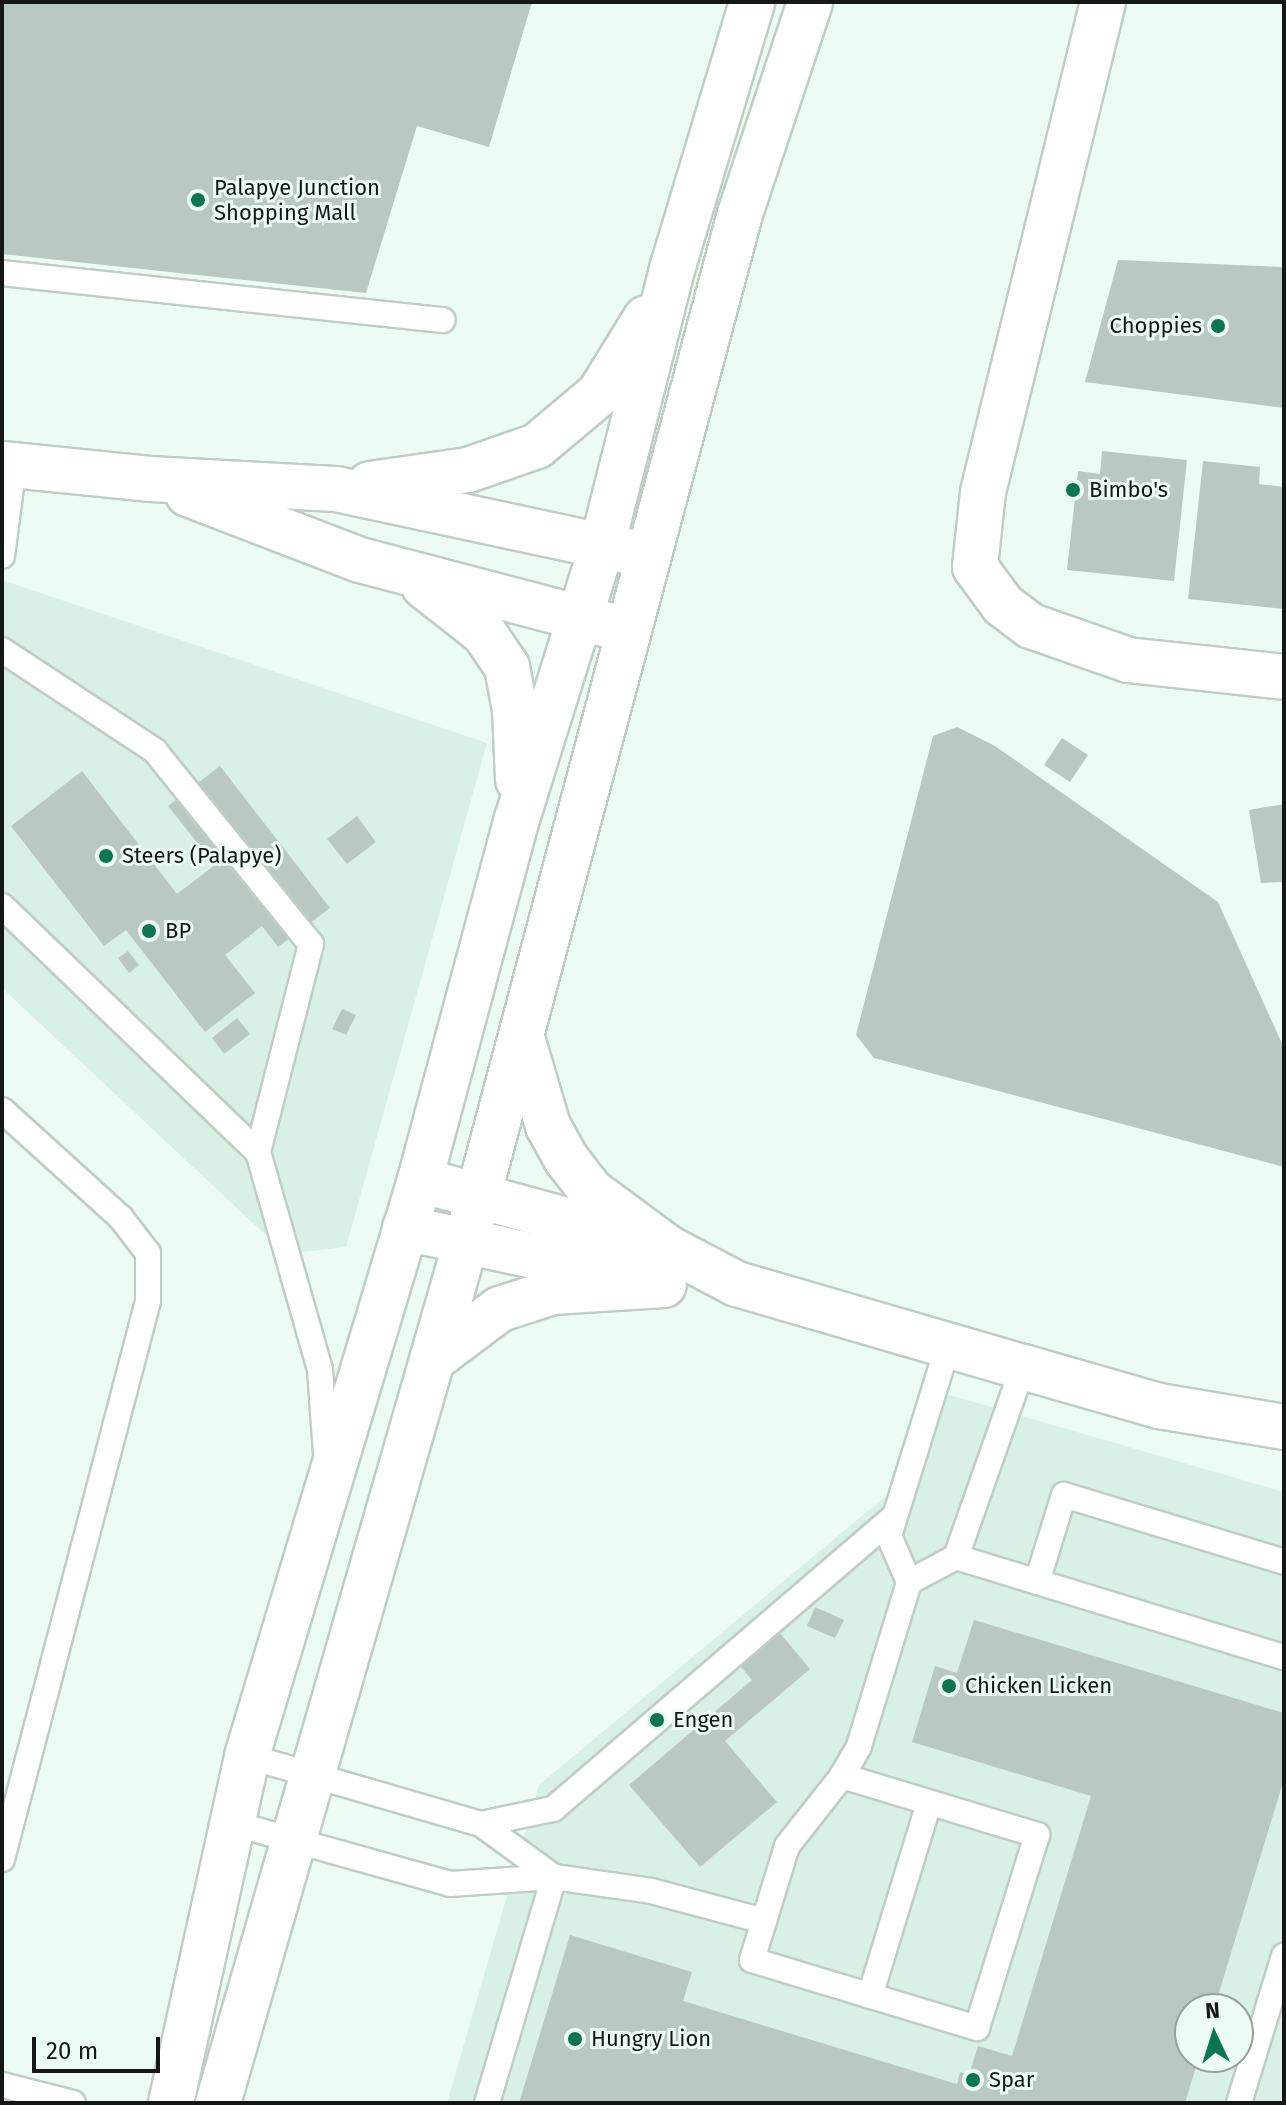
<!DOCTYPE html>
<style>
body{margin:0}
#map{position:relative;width:1286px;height:2105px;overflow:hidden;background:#ecfcf3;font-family:"Fira Sans",sans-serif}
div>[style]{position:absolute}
.built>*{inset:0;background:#d9f1e4}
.building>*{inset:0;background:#b9c9c0}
.roads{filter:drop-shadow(2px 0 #becec5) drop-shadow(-2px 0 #becec5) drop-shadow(0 2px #becec5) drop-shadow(0 -2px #becec5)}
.lane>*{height:24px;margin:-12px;padding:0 12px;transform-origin:12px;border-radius:12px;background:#fff}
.street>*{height:44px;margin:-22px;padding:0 22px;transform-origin:22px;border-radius:22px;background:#fff}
.secondary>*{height:44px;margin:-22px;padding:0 22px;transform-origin:22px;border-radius:22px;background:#fff}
.highway>*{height:44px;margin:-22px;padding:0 22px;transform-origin:22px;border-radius:22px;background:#fff}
.dots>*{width:22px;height:22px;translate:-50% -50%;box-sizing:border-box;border:4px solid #ecfcf3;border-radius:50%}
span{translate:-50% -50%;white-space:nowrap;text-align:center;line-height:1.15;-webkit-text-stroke:6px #ecfcf3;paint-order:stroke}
.poi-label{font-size:22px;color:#131815}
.left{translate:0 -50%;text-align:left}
.right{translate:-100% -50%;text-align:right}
.frame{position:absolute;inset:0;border:4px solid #131815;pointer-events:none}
.north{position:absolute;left:1174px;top:1993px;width:80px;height:80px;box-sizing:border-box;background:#ecfcf3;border:2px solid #95a19a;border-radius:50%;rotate:356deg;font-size:22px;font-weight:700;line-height:32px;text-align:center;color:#131815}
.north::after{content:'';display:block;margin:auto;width:28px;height:36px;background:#0a764f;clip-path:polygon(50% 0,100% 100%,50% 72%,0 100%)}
.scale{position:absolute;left:32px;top:2037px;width:128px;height:36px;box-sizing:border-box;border:4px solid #131815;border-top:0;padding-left:10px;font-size:24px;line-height:28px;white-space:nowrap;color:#131815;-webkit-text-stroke:6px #ecfcf3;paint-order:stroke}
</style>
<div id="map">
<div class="built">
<div style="clip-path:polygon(2px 580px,487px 743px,346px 1247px,286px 1254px,2px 988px)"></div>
<div style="clip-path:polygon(evenodd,922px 1387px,1284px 1492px,1284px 2103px,447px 2103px,539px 1785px,893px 1490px,922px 1387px,1190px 2009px,1238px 2009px,1238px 2057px,1190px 2057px,1190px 2009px)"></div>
</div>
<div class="building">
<div style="clip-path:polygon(2px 2px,532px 2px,489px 147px,417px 126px,366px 293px,2px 254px)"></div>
<div style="clip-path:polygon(1118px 260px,1284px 267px,1284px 408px,1085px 382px)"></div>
<div style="clip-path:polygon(1102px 451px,1187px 460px,1174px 581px,1067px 570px,1078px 471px,1100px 474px)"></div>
<div style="clip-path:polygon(1203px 461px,1260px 467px,1259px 484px,1284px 487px,1284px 609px,1188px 599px)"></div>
<div style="clip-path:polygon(957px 727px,995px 746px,1218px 902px,1284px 1048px,1284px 1167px,874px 1058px,856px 1035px,933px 736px)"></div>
<div style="clip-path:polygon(1062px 738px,1088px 755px,1070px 782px,1044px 765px)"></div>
<div style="clip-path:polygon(220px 766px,330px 908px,278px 947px,262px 926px,225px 955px,255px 993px,205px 1032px,126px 930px,104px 946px,11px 826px,82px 771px,177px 894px,215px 865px,168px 806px)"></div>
<div style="clip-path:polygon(1284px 804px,1284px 882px,1261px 883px,1249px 810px)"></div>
<div style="clip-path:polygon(357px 816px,376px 842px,347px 864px,327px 839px)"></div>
<div style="clip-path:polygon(128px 951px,139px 965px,129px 973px,118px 958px)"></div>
<div style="clip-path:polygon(342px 1009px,356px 1015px,346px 1035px,332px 1029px)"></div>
<div style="clip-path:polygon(237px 1018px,250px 1034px,224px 1054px,212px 1038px)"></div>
<div style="clip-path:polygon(815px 1607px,844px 1620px,835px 1638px,807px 1626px)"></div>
<div style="clip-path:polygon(974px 1620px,1284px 1713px,1284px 1779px,1214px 2009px,1190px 2009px,1190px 2057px,1199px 2057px,1185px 2103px,519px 2103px,570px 1935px,692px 1972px,683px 2001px,957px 2084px,960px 2072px,969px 2075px,978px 2046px,1012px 2056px,1091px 1796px,912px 1742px,935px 1666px,957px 1673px)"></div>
<div style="clip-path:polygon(780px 1633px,810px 1669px,725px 1741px,777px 1802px,700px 1867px,629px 1785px,752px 1680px,740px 1666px)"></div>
</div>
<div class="roads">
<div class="lane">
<div style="left:2px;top:273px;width:443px;rotate:6.1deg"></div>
<div style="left:2px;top:556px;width:92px;rotate:-82.5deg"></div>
<div style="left:2px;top:650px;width:183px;rotate:33.4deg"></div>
<div style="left:155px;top:751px;width:248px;rotate:51.1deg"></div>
<div style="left:311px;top:944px;width:215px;rotate:104.3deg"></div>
<div style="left:2px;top:906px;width:355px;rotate:43.9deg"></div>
<div style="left:258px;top:1152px;width:227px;rotate:74.1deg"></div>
<div style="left:320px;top:1370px;width:84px;rotate:85.9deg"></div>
<div style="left:2px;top:1110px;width:161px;rotate:42.2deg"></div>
<div style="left:121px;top:1218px;width:44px;rotate:52.4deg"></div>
<div style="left:148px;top:1253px;width:48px;rotate:90deg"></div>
<div style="left:148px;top:1301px;width:577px;rotate:104.66deg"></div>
<div style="left:956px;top:1557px;width:343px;rotate:17deg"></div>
<div style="left:909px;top:1582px;width:53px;rotate:-28deg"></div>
<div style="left:956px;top:1557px;width:201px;rotate:-70.6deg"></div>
<div style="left:1037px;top:1582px;width:91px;rotate:-72.8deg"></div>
<div style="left:1064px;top:1495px;width:230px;rotate:16.9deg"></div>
<div style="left:247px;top:1756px;width:244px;rotate:16.2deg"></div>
<div style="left:481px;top:1824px;width:90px;rotate:36deg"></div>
<div style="left:842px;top:1776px;width:204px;rotate:16.8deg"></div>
<div style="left:1037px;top:1835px;width:202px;rotate:107.3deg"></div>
<div style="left:977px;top:2028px;width:235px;rotate:-163.2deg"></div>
<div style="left:752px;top:1960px;width:119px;rotate:-72.9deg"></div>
<div style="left:787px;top:1846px;width:89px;rotate:-51.8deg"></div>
<div style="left:842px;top:1776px;width:34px;rotate:-60deg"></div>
<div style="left:859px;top:1746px;width:171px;rotate:-73deg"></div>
<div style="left:909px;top:1582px;width:50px;rotate:-113.5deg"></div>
<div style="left:889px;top:1536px;width:200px;rotate:-72.8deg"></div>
<div style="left:232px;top:1823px;width:226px;rotate:15.6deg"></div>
<div style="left:450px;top:1884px;width:104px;rotate:-3.9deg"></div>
<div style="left:554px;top:1877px;width:98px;rotate:8.2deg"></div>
<div style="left:651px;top:1891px;width:117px;rotate:14.9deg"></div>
<div style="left:481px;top:1824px;width:74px;rotate:-11.8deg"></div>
<div style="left:553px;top:1809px;width:450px;rotate:-40.6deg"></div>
<div style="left:870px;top:1996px;width:202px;rotate:-73deg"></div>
<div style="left:2px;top:2085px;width:73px;rotate:14.2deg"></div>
<div style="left:487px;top:2103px;width:236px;rotate:-73.5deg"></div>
<div style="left:1239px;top:2103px;width:154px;rotate:-73deg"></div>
</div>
<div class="street">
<div style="left:1103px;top:2px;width:504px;rotate:103.76deg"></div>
<div style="left:983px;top:492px;width:75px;rotate:96.1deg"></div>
<div style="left:975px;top:567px;width:47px;rotate:53.6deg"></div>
<div style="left:1003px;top:605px;width:35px;rotate:37deg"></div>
<div style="left:1031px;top:626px;width:103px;rotate:19.3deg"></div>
<div style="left:1128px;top:660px;width:157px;rotate:6.2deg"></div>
</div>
<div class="secondary">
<div style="left:420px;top:1180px;width:257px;rotate:15.3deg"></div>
<div style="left:668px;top:1248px;width:78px;rotate:27.6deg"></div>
<div style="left:737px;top:1284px;width:298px;rotate:16.2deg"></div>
<div style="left:1023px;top:1367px;width:141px;rotate:16deg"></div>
<div style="left:1159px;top:1406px;width:127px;rotate:9.5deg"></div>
<div style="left:405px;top:1228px;width:244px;rotate:12.3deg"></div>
</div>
<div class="highway">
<div style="left:2px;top:464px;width:148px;rotate:5.8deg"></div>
<div style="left:149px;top:479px;width:187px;rotate:3.1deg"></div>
<div style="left:336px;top:489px;width:302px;rotate:12.1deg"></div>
<div style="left:370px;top:484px;width:99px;rotate:-8.1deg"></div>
<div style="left:468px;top:470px;width:73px;rotate:-19.2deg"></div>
<div style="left:537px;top:446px;width:81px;rotate:-40deg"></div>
<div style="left:599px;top:394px;width:89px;rotate:-58.3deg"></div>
<div style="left:188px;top:494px;width:184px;rotate:21deg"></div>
<div style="left:360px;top:560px;width:255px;rotate:14.7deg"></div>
<div style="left:424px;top:586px;width:76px;rotate:38.1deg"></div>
<div style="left:484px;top:633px;width:41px;rotate:55.9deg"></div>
<div style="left:507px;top:667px;width:44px;rotate:79.5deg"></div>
<div style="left:515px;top:710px;width:70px;rotate:87.5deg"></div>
<div style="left:522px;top:1038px;width:92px;rotate:73.5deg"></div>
<div style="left:548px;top:1126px;width:39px;rotate:61deg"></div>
<div style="left:567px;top:1160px;width:39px;rotate:52deg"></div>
<div style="left:591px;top:1191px;width:96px;rotate:36.5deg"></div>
<div style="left:432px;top:1360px;width:85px;rotate:-36.9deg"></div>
<div style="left:500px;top:1309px;width:56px;rotate:-17.8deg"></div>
<div style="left:553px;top:1292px;width:111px;rotate:-3.6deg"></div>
<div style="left:171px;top:2103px;width:355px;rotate:-77.6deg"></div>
<div style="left:247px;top:1756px;width:601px;rotate:-73.28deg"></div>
<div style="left:420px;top:1180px;width:374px;rotate:-75deg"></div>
<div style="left:517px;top:819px;width:286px;rotate:-72.7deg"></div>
<div style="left:602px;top:546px;width:289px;rotate:-75.8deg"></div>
<div style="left:673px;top:266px;width:276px;rotate:-73.3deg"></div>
<div style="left:218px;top:2103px;width:896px;rotate:-73.93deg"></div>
<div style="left:466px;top:1242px;width:1064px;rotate:-75.08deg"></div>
<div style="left:740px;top:214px;width:223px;rotate:-71.7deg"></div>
</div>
</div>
<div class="dots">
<div style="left:198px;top:200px;background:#0a764f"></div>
<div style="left:1218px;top:326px;background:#0a764f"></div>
<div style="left:1073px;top:490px;background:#0a764f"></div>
<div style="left:106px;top:856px;background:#0a764f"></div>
<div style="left:149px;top:931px;background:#0a764f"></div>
<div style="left:949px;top:1686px;background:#0a764f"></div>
<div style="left:657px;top:1720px;background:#0a764f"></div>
<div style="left:575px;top:2039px;background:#0a764f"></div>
<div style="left:973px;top:2080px;background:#0a764f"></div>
</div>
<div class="poi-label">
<span class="left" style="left:214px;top:200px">Palapye Junction<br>Shopping Mall</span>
<span class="right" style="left:1202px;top:326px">Choppies</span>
<span class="left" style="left:1089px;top:490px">Bimbo's</span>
<span class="left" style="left:122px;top:856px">Steers (Palapye)</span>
<span class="left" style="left:165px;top:931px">BP</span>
<span class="left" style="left:965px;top:1686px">Chicken Licken</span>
<span class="left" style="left:673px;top:1720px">Engen</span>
<span class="left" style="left:591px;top:2039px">Hungry Lion</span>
<span class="left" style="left:989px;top:2080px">Spar</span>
</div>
<div class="frame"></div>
<div class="north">N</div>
<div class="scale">20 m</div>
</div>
